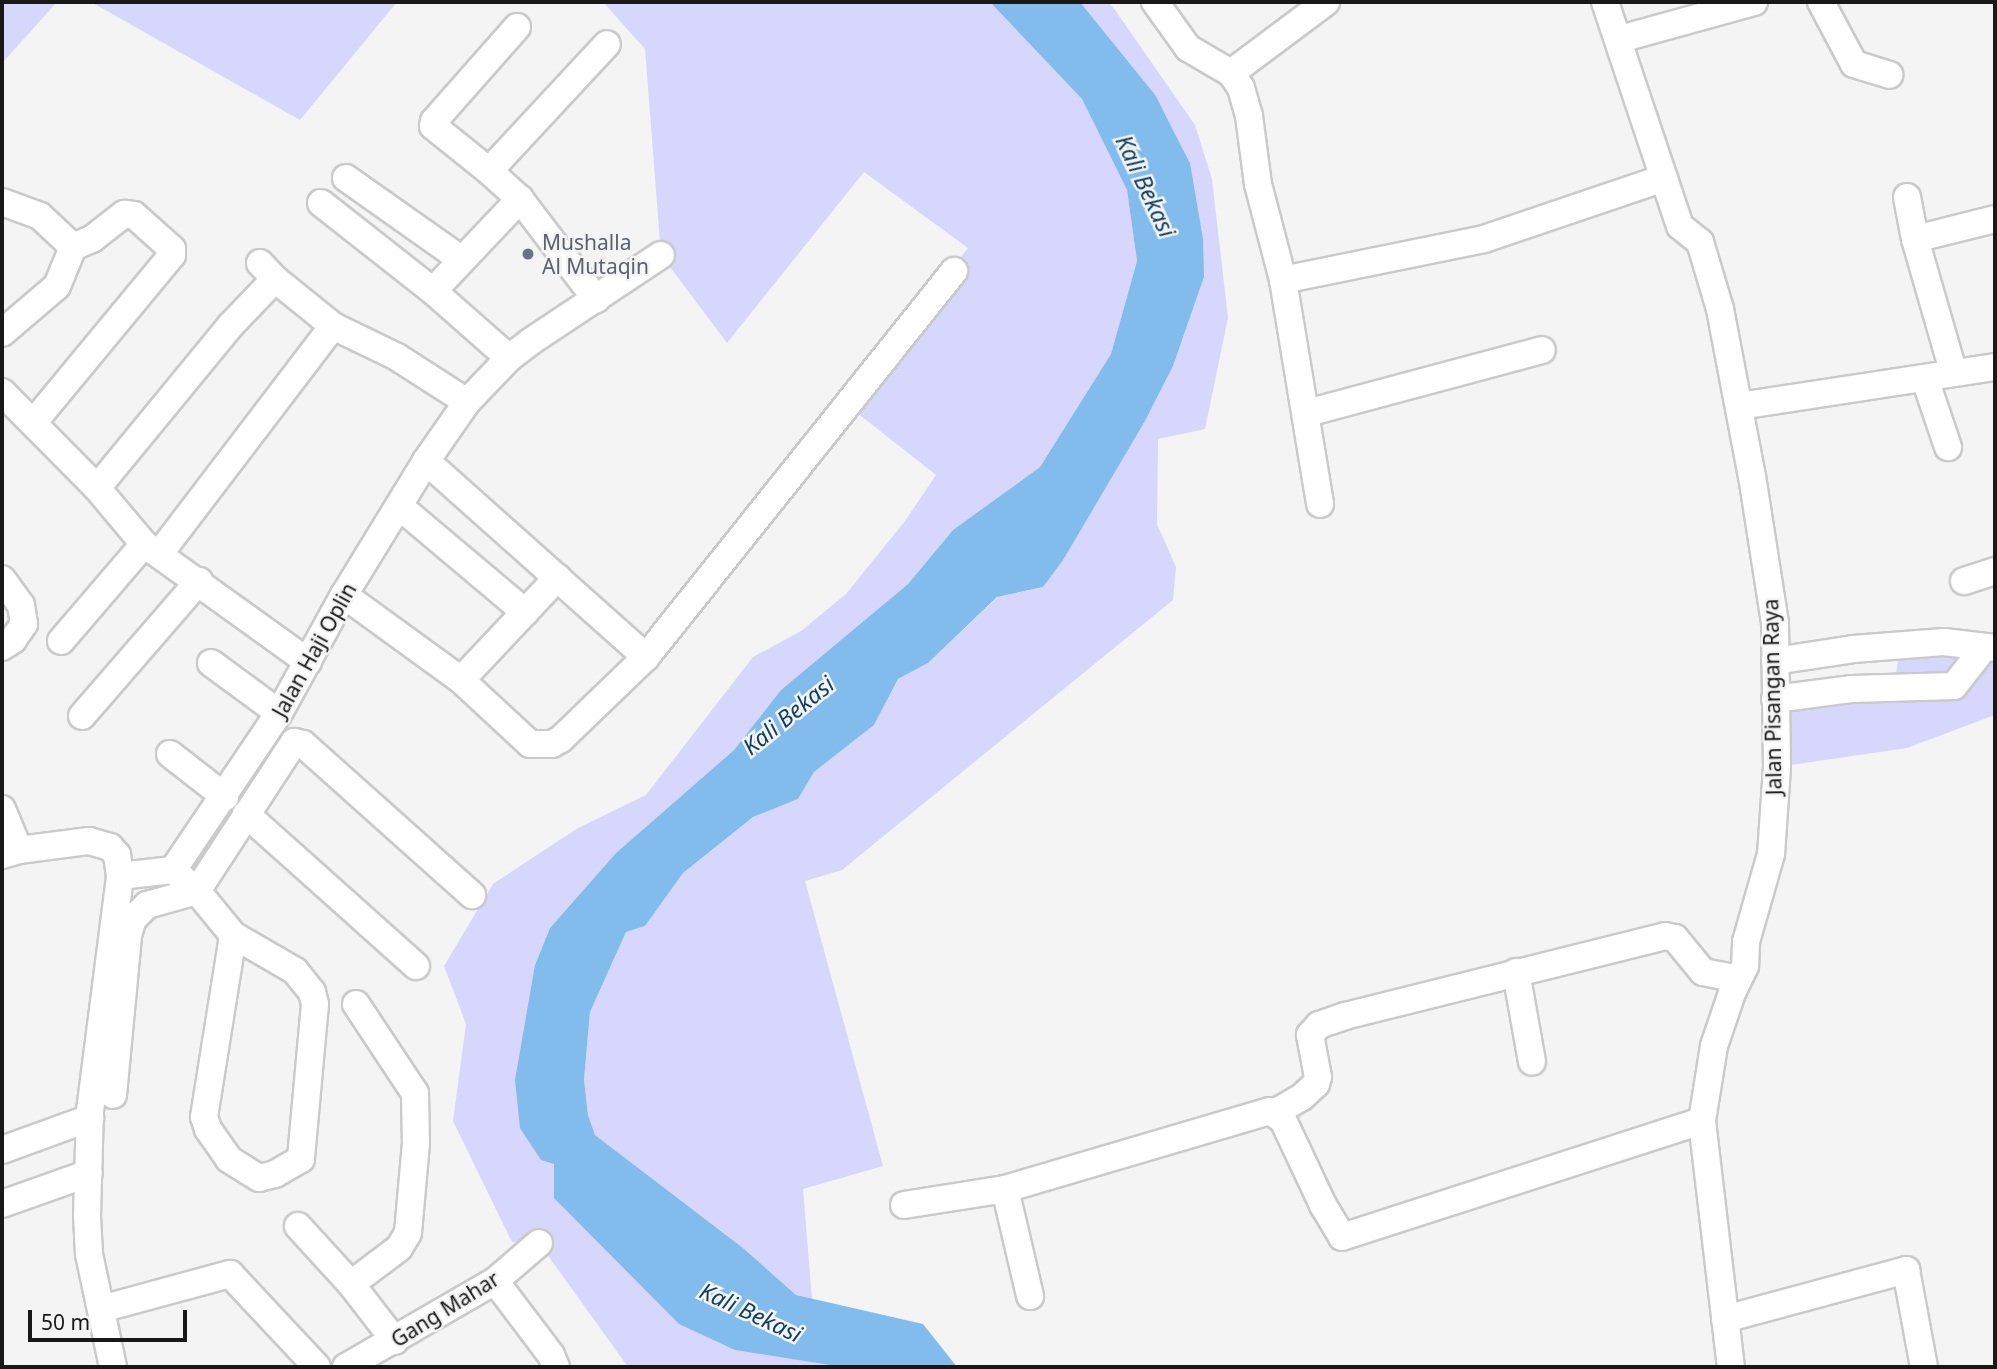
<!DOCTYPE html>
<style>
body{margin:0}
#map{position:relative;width:1997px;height:1369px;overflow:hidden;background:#f4f4f5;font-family:"Noto Sans",sans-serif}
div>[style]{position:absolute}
.green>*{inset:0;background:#d7d6fd}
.water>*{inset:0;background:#81bcec}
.roads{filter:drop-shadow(2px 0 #cacacb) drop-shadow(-2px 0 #cacacb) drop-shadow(0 2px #cacacb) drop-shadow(0 -2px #cacacb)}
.minor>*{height:26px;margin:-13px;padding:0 13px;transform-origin:13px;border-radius:13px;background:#fff}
.dots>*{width:19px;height:19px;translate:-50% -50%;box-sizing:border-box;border:4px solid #f4f4f5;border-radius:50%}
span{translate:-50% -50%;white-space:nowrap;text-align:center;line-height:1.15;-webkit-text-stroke:5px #f4f4f5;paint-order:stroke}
.worship-label{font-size:21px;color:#5b616d}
.left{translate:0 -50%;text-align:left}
.street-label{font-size:21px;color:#181819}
.water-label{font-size:23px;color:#103e5d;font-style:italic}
.frame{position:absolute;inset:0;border:4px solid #181819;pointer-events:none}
.scale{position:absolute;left:28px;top:1310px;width:159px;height:32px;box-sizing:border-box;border:4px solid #181819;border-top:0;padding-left:9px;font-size:21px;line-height:24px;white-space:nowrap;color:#181819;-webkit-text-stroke:5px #f4f4f5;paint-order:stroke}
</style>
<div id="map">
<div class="green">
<div style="clip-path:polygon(2px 2px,57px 2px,4px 61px,2px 61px)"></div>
<div style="clip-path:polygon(91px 2px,397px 2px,300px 120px)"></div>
<div style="clip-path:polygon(603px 2px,990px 2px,1082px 99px,1127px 190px,1137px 261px,1111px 354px,1040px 467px,953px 530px,908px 584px,781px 690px,734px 750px,616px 853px,550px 928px,535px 965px,554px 1164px,623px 1265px,679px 1324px,843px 1367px,628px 1367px,539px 1243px,512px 1242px,453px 1121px,466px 1024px,444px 966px,493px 884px,578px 828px,646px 795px,753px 657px,801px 631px,846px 594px,905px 521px,936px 475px,847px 405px,968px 248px,864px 172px,727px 343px,661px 255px,645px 49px)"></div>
<div style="clip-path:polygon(1080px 2px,1108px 2px,1115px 10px,1195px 125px,1212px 179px,1228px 318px,1205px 429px,1158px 439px,1157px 524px,1176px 567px,1173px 600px,842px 870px,805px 881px,883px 1166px,803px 1189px,812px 1299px,796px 1295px,743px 1248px,595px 1135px,588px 1115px,584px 1080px,590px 1012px,626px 932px,645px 926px,683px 873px,753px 817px,798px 799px,814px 772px,874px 725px,898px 679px,928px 663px,998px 597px,1043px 587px,1145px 421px,1173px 366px,1204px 277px,1190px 163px,1156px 96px)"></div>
<div style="clip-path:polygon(1900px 646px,1995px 648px,1995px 715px,1907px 748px,1777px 767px,1774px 709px,1894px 688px)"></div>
</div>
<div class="water">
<div style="clip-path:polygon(990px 2px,1080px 2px,1156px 96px,1172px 128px,1190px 163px,1203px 239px,1204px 277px,1173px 366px,1145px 421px,1063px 560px,1043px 587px,997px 597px,928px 663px,898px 679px,874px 725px,814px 772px,798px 799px,753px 817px,683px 873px,645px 926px,626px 932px,590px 1012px,584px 1080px,588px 1115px,595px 1135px,743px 1248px,796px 1295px,923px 1324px,957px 1367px,843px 1367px,735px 1350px,679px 1324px,554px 1198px,554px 1164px,541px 1160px,520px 1128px,515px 1080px,535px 965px,550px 928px,616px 853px,734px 750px,781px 690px,908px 584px,953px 530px,1040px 467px,1111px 354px,1137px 261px,1127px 190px,1082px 99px)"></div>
</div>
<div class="roads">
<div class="minor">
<div style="left:1155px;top:2px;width:57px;rotate:54.3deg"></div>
<div style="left:1188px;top:48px;width:50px;rotate:30.2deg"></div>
<div style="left:1231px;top:73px;width:18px;rotate:56deg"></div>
<div style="left:1241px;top:88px;width:29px;rotate:74deg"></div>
<div style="left:1249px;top:116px;width:69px;rotate:82.5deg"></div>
<div style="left:1258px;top:184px;width:99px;rotate:75.4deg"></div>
<div style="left:1283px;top:280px;width:227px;rotate:80.6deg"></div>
<div style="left:1605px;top:2px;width:236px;rotate:71.5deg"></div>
<div style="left:1680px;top:226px;width:26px;rotate:39deg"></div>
<div style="left:1700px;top:242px;width:70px;rotate:73.4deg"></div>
<div style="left:1720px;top:309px;width:170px;rotate:79.2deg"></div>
<div style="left:1752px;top:476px;width:149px;rotate:81.1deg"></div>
<div style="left:1775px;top:623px;width:144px;rotate:89.2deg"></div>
<div style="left:1777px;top:767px;width:87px;rotate:93.9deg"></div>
<div style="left:1771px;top:854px;width:91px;rotate:105.9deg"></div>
<div style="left:1746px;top:942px;width:24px;rotate:92deg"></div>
<div style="left:1745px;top:966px;width:30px;rotate:116deg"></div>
<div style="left:1732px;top:993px;width:56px;rotate:108.8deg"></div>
<div style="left:1714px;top:1046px;width:76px;rotate:99.1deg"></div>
<div style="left:1702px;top:1121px;width:248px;rotate:83.3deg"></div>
<div style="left:1821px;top:2px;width:70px;rotate:62deg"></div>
<div style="left:1854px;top:64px;width:37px;rotate:17deg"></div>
<div style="left:517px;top:27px;width:125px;rotate:131.4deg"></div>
<div style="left:434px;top:121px;width:5px;rotate:101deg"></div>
<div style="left:433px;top:126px;width:72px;rotate:38.8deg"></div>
<div style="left:489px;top:171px;width:42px;rotate:42.1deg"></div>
<div style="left:520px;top:199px;width:126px;rotate:52.8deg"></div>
<div style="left:1620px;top:39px;width:139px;rotate:-15.4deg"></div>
<div style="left:1231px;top:73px;width:119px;rotate:-36.8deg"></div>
<div style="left:489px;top:171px;width:173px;rotate:-47.1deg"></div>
<div style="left:346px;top:178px;width:141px;rotate:35.2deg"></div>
<div style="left:1907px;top:197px;width:43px;rotate:79.2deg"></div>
<div style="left:1915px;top:239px;width:137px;rotate:73.9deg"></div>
<div style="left:2px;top:202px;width:40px;rotate:20.2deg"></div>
<div style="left:40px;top:216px;width:45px;rotate:43.2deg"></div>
<div style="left:321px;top:203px;width:142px;rotate:38.2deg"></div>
<div style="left:1915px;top:239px;width:82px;rotate:-14deg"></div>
<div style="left:260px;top:263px;width:22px;rotate:47deg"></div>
<div style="left:275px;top:279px;width:75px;rotate:39deg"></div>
<div style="left:333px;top:326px;width:71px;rotate:25.8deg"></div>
<div style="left:397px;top:357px;width:83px;rotate:32.7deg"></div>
<div style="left:1283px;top:280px;width:205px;rotate:-11.5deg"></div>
<div style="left:1484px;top:239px;width:190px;rotate:-18.7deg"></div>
<div style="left:2px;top:333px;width:72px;rotate:-40.5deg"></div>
<div style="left:57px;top:286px;width:42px;rotate:-67.7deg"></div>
<div style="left:73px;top:247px;width:21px;rotate:-23deg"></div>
<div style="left:92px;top:239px;width:41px;rotate:-38deg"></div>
<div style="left:124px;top:214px;width:10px;rotate:6deg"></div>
<div style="left:134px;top:215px;width:51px;rotate:41.8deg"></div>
<div style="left:172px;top:249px;width:6px;rotate:90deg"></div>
<div style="left:172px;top:255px;width:218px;rotate:129.6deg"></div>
<div style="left:509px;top:358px;width:101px;rotate:-138.6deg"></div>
<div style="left:433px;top:291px;width:127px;rotate:-46.6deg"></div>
<div style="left:1925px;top:379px;width:72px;rotate:71.3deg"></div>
<div style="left:2px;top:392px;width:135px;rotate:45.3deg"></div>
<div style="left:97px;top:488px;width:73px;rotate:50deg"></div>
<div style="left:144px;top:544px;width:202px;rotate:35.7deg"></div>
<div style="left:1740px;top:406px;width:258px;rotate:-8.7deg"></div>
<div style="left:1307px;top:413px;width:243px;rotate:-15deg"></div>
<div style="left:426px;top:461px;width:295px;rotate:41.7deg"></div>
<div style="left:97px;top:488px;width:210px;rotate:-50.6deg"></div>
<div style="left:230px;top:326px;width:65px;rotate:-46.2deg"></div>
<div style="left:399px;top:506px;width:165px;rotate:40.1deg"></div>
<div style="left:160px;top:553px;width:285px;rotate:-52.7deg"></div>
<div style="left:2px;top:579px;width:32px;rotate:54deg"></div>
<div style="left:21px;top:605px;width:19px;rotate:81deg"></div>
<div style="left:24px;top:624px;width:19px;rotate:125deg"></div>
<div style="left:13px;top:640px;width:13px;rotate:148deg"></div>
<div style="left:1964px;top:581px;width:33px;rotate:-18deg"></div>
<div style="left:344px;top:595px;width:145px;rotate:36deg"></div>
<div style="left:461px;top:680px;width:94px;rotate:42.8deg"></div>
<div style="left:530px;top:744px;width:22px"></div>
<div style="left:552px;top:744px;width:10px;rotate:-29deg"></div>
<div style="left:561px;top:739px;width:118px;rotate:-44deg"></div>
<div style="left:646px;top:657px;width:494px;rotate:-51.4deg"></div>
<div style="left:61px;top:641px;width:128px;rotate:-49.4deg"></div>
<div style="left:1775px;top:661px;width:79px;rotate:-8.7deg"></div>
<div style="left:1853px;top:649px;width:91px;rotate:-4.4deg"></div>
<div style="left:1944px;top:642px;width:51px;rotate:6.7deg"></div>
<div style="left:211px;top:663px;width:84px;rotate:36.3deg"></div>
<div style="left:461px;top:680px;width:141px;rotate:-46.7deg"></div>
<div style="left:1775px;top:699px;width:78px;rotate:-7.4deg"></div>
<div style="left:1852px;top:689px;width:102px;rotate:-1.7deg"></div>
<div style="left:1954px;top:686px;width:47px;rotate:-51.9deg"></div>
<div style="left:82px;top:716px;width:179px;rotate:-49.1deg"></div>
<div style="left:170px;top:754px;width:70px;rotate:38deg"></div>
<div style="left:2px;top:809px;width:44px;rotate:67.5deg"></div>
<div style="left:246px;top:814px;width:228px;rotate:41.8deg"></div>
<div style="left:2px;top:855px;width:18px;rotate:-16deg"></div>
<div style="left:19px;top:850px;width:71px;rotate:-7.3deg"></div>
<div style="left:89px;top:841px;width:22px;rotate:16deg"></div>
<div style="left:110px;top:847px;width:11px;rotate:49deg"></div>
<div style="left:117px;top:855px;width:21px;rotate:82deg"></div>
<div style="left:120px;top:876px;width:53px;rotate:-6.5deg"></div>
<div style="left:173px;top:870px;width:189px;rotate:-56deg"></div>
<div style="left:279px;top:713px;width:135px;rotate:-61.2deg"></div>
<div style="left:344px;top:595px;width:157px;rotate:-58.5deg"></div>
<div style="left:426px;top:461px;width:72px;rotate:-55.2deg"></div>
<div style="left:467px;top:402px;width:61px;rotate:-46.3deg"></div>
<div style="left:509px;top:358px;width:26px;rotate:-37deg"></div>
<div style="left:530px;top:342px;width:157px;rotate:-33.6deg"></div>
<div style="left:173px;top:870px;width:32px;rotate:41deg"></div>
<div style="left:197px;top:891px;width:57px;rotate:50.7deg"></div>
<div style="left:233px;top:935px;width:72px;rotate:30.1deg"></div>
<div style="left:295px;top:971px;width:27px;rotate:51deg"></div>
<div style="left:312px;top:992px;width:12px;rotate:76deg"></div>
<div style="left:315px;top:1004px;width:156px;rotate:95.2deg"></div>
<div style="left:301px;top:1159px;width:30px;rotate:150deg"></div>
<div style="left:275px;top:1174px;width:16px;rotate:166deg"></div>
<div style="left:259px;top:1178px;width:36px;rotate:-148deg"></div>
<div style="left:229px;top:1159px;width:37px;rotate:-125deg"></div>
<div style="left:208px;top:1129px;width:13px;rotate:-108deg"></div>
<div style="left:204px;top:1117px;width:184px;rotate:-80.9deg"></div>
<div style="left:1516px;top:972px;width:91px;rotate:79.9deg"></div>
<div style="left:356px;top:1004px;width:107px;rotate:56.5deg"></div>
<div style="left:415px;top:1093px;width:50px;rotate:88.9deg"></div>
<div style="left:416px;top:1143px;width:90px;rotate:95.1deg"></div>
<div style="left:408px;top:1233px;width:17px;rotate:121deg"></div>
<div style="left:399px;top:1248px;width:60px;rotate:143.1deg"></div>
<div style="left:351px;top:1284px;width:72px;rotate:52.3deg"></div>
<div style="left:113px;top:1095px;width:161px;rotate:-84.6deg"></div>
<div style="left:128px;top:935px;width:17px;rotate:-73deg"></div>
<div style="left:133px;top:919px;width:20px;rotate:-45deg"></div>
<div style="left:147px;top:905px;width:52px;rotate:-15.6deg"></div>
<div style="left:197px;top:891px;width:178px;rotate:-56.9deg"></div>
<div style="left:294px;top:742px;width:9px;rotate:13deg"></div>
<div style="left:303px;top:744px;width:227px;rotate:41.8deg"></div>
<div style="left:1276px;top:1112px;width:30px;rotate:-30deg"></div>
<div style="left:1302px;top:1097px;width:19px;rotate:-43deg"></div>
<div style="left:1316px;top:1084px;width:7px;rotate:-74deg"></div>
<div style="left:1318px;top:1077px;width:43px;rotate:-100.8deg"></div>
<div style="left:1310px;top:1035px;width:13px;rotate:-48deg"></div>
<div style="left:1319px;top:1025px;width:28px;rotate:-19deg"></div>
<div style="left:1345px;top:1016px;width:330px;rotate:-14deg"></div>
<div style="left:1665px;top:936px;width:10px;rotate:11deg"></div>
<div style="left:1675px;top:938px;width:44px;rotate:50.5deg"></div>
<div style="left:1703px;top:972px;width:36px;rotate:11deg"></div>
<div style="left:2px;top:1150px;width:94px;rotate:-20deg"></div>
<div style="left:1005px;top:1189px;width:110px;rotate:76.8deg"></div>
<div style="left:2px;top:1204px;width:92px;rotate:-19.6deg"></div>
<div style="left:904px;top:1205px;width:102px;rotate:-9deg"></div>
<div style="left:1005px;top:1189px;width:276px;rotate:-16.4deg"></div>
<div style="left:1270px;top:1111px;width:16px;rotate:35deg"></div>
<div style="left:1283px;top:1120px;width:94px;rotate:64.8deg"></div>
<div style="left:1323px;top:1205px;width:37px;rotate:59deg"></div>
<div style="left:1342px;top:1237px;width:378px;rotate:-17.9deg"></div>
<div style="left:298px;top:1226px;width:79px;rotate:47.6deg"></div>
<div style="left:495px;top:1281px;width:93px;rotate:52.9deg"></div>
<div style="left:551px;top:1355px;width:13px;rotate:67deg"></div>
<div style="left:101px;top:1309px;width:134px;rotate:-15.2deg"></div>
<div style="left:230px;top:1274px;width:127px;rotate:46.9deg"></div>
<div style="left:1725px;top:1319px;width:188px;rotate:-15.1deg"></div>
<div style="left:1906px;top:1270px;width:99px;rotate:79.5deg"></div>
<div style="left:113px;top:1367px;width:116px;rotate:-102deg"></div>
<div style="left:89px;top:1254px;width:38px;rotate:-93deg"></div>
<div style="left:87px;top:1216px;width:105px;rotate:-88.4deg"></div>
<div style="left:90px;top:1111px;width:237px;rotate:-82.7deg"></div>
<div style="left:346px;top:1367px;width:172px;rotate:-30deg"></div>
<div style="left:495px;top:1281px;width:58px;rotate:-40.8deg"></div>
</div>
</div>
<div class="dots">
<div style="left:528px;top:254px;background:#6b7280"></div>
</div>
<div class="worship-label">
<span class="left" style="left:542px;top:254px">Mushalla<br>Al Mutaqin</span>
</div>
<div class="street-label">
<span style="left:314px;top:650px;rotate:-61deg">Jalan Haji Oplin</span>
<span style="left:1772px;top:697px;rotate:-91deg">Jalan Pisangan Raya</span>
<span style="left:445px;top:1309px;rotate:-32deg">Gang Mahar</span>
</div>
<div class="water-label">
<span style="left:1146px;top:186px;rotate:65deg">Kali Bekasi</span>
<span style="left:788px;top:715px;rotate:-39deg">Kali Bekasi</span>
<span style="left:751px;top:1312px;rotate:25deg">Kali Bekasi</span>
</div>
<div class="frame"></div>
<div class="scale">50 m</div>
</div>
